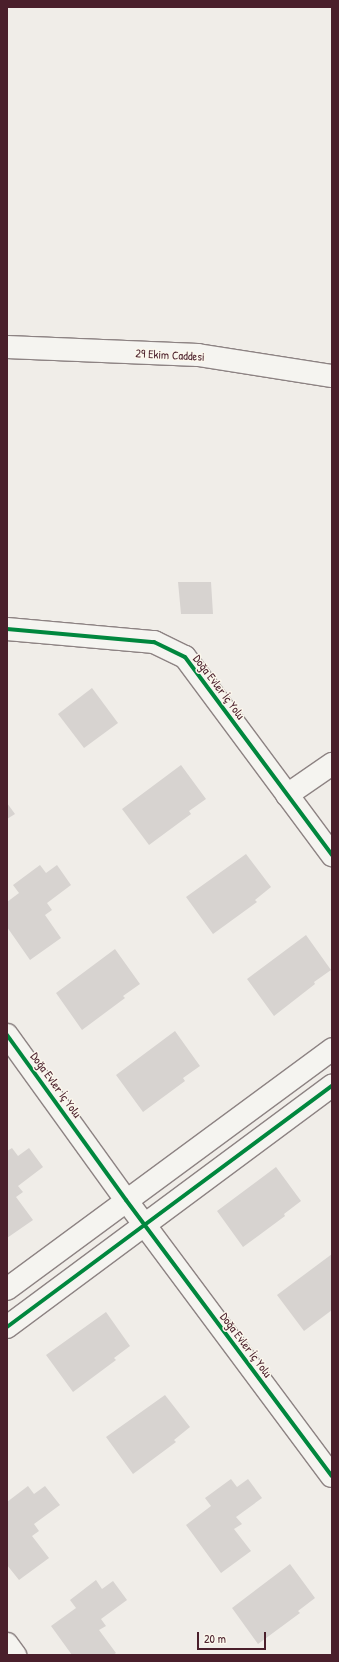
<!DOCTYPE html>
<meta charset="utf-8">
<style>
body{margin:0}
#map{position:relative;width:339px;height:1662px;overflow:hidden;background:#f0ede8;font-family:"Patrick Hand",sans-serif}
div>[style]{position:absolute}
.building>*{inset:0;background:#d7d3d0}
.roads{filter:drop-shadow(1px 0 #8d8383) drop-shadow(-1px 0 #8d8383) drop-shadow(0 1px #8d8383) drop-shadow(0 -1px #8d8383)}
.minor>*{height:22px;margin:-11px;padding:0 11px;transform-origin:11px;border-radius:11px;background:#f5f4f0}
.cycleway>*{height:4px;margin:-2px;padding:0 2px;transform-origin:2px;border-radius:2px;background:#00873e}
span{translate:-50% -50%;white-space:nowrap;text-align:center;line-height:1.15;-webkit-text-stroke:3px #fbf7ec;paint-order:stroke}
.street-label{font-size:12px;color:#4a1f2b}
.frame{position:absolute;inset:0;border:8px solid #4a1f2b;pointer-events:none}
.scale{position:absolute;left:197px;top:1632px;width:69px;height:18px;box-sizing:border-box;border:2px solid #4a1f2b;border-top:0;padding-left:5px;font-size:12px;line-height:14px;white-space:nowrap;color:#4a1f2b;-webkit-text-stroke:3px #fbf7ec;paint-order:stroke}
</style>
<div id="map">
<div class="building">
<div style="clip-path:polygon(178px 582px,211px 582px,213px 614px,181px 614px)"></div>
<div style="clip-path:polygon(92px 688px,118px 723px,84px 748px,58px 714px)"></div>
<div style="clip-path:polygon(181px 765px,206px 799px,189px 811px,191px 814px,149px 845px,122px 809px)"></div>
<div style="clip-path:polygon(7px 803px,15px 814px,7px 819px)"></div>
<div style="clip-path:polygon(246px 854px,271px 887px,255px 900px,257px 902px,213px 934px,186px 897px)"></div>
<div style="clip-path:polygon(40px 865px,46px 873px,57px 865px,71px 885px,47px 903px,52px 910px,45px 915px,61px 938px,30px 960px,7px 927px,7px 902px,19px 893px,13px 885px)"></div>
<div style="clip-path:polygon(306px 935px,331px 970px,314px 982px,315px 984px,274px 1016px,247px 979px)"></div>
<div style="clip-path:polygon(115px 949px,140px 984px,123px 996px,125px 998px,82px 1030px,56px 993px)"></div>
<div style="clip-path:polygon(175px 1031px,200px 1066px,183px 1078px,185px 1081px,143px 1112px,116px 1075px)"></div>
<div style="clip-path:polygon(12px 1148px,18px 1156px,29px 1148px,43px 1167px,18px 1186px,23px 1192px,16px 1197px,33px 1220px,7px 1238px,7px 1151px)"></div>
<div style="clip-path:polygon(276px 1167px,301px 1201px,284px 1214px,285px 1216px,243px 1247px,217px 1211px)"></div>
<div style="clip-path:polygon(332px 1254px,332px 1310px,304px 1331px,277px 1295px)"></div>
<div style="clip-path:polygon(106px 1312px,130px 1346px,114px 1358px,116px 1360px,73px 1392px,46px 1355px)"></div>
<div style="clip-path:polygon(165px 1395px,190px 1427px,174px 1440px,176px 1442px,133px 1474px,106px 1437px)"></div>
<div style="clip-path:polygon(231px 1479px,237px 1487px,248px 1479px,262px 1498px,236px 1517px,242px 1524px,234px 1529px,251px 1551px,221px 1573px,186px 1525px,211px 1506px,205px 1498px)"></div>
<div style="clip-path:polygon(28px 1486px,34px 1494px,45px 1486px,60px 1505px,34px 1524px,39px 1531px,32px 1536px,49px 1558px,19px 1580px,7px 1565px,7px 1502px)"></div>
<div style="clip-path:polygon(290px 1564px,315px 1598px,298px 1611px,300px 1613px,258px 1644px,232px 1608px)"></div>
<div style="clip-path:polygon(96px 1580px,102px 1589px,113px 1581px,127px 1600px,101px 1619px,106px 1626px,99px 1630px,116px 1653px,113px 1655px,72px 1655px,51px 1626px,76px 1608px,70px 1600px)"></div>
</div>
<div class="roads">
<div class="minor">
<div style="left:7px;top:347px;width:191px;rotate:2.4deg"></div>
<div style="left:198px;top:355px;width:136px;rotate:8.9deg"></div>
<div style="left:7px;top:629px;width:148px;rotate:5.1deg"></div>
<div style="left:154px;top:642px;width:34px;rotate:26deg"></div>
<div style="left:185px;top:657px;width:247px;rotate:53.4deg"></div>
<div style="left:287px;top:795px;width:55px;rotate:-34.6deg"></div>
<div style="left:7px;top:1035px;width:203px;rotate:54.2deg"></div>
<div style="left:126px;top:1200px;width:344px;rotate:53.3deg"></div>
<div style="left:7px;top:1289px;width:404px;rotate:-36.4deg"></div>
<div style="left:7px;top:1327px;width:405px;rotate:-36.6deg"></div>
<div style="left:7px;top:1644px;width:14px;rotate:54deg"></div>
</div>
</div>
<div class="cycleway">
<div style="left:7px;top:629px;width:148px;rotate:5.1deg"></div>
<div style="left:154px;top:642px;width:34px;rotate:26deg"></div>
<div style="left:185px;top:657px;width:247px;rotate:53.4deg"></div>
<div style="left:7px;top:1035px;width:203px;rotate:54.2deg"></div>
<div style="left:126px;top:1200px;width:344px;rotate:53.3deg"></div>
<div style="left:7px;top:1327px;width:405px;rotate:-36.6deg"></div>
</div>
<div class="street-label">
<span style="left:170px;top:355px;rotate:3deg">29 Ekim Caddesi</span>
<span style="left:219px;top:687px;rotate:53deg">Doğa Evler İç Yolu</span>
<span style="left:56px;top:1085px;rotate:54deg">Doğa Evler İç Yolu</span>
<span style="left:246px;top:1345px;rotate:53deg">Doğa Evler İç Yolu</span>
</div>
<div class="frame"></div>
<div class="scale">20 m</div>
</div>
